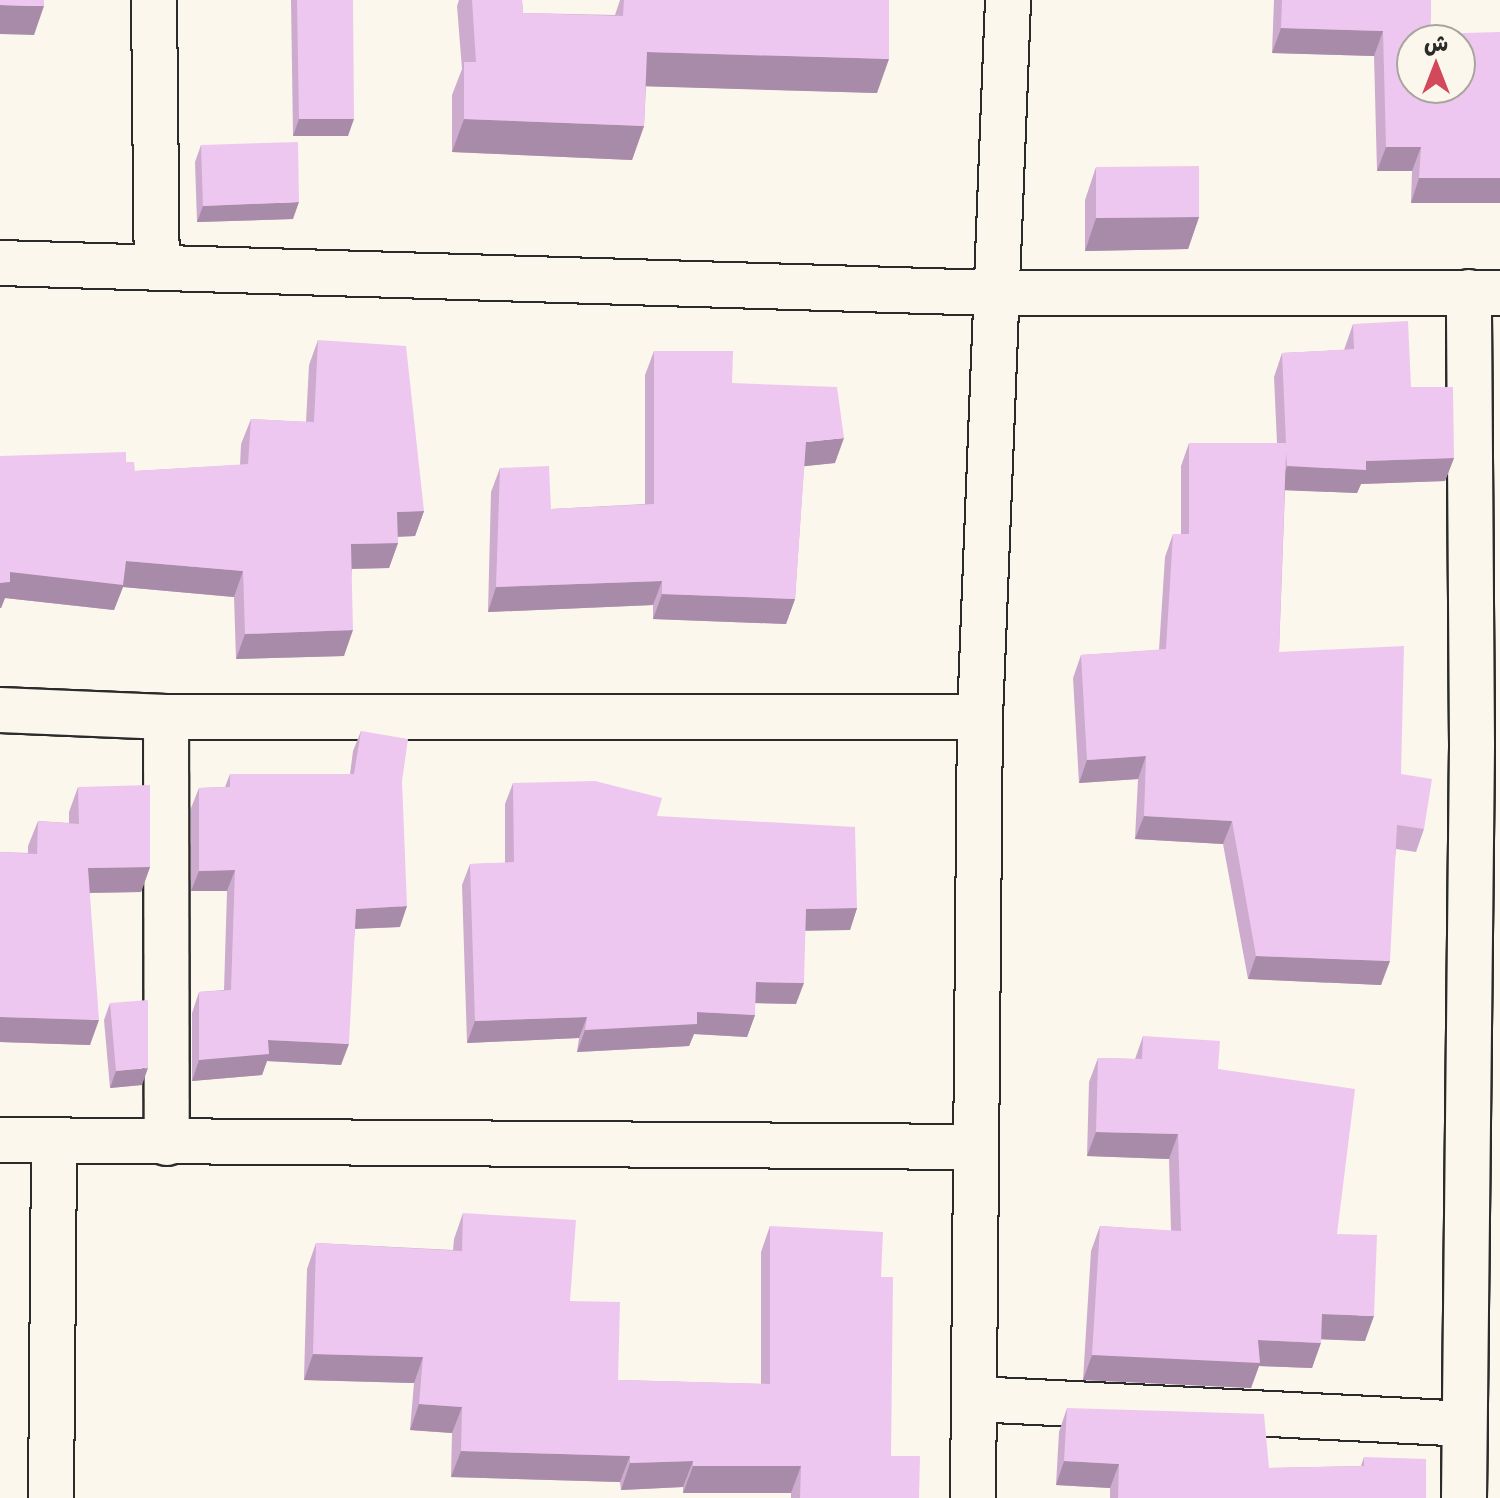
<!DOCTYPE html>
<meta charset="utf-8">
<style>
body{margin:0}
#map{position:relative;width:1500px;height:1498px;overflow:hidden;background:#fbf7ec;font-family:"Playpen Sans","Playpen Sans Arabic",sans-serif}
div>[style]{position:absolute}
.roads{filter:drop-shadow(2px 0 #2b2b2b) drop-shadow(-2px 0 #2b2b2b) drop-shadow(0 2px #2b2b2b) drop-shadow(0 -2px #2b2b2b)}
.street>*{height:44px;margin:-22px;padding:0 22px;transform-origin:22px;border-radius:22px;background:#fbf7ec}
.wall>*{inset:0;background:#cdabce}
.shaded-wall>*{inset:0;background:#a78ba8}
.building>*{inset:0;background:#eec7f0}
span{translate:-50% -50%;white-space:nowrap;text-align:center;line-height:1.15;-webkit-text-stroke:8px #fbf7ec;paint-order:stroke}
.north{position:absolute;left:1396px;top:24px;width:80px;height:80px;box-sizing:border-box;background:#fbf7ec;border:2px solid #a8a59f;border-radius:50%;rotate:0deg;font-size:22px;font-weight:700;line-height:32px;text-align:center;color:#2b2b2b}
.north::after{content:'';display:block;margin:auto;width:28px;height:36px;background:#d1495b;clip-path:polygon(50% 0,100% 100%,50% 72%,0 100%)}
</style>
<div id="map">
<div class="roads">
<div class="street">
<div style="left:154px;top:0;width:266px;rotate:89.4deg"></div>
<div style="left:0;top:263px;width:995px;rotate:1.73deg"></div>
<div style="left:995px;top:293px;width:505px"></div>
<div style="left:0;top:710px;width:166px;rotate:2.4deg"></div>
<div style="left:166px;top:717px;width:814px"></div>
<div style="left:166px;top:717px;width:426px;rotate:89.9deg"></div>
<div style="left:0;top:1140px;width:974px;rotate:0.41deg"></div>
<div style="left:975px;top:1399px;width:489px;rotate:2.9deg"></div>
<div style="left:51px;top:1498px;width:357px;rotate:-89.5deg"></div>
<div style="left:973px;top:1498px;width:781px;rotate:-89.49deg"></div>
<div style="left:980px;top:717px;width:718px;rotate:-87.76deg"></div>
<div style="left:1464px;top:1498px;width:754px;rotate:-89.39deg"></div>
<div style="left:1472px;top:744px;width:452px;rotate:-90.4deg"></div>
</div>
</div>
<div class="wall">
<div style="clip-path:polygon(291px 0,353px 0,348px 136px,293px 136px)"></div>
<div style="clip-path:polygon(459px 0,522px 0,523px 13px,615px 15px,620px 0,889px 0,877px 93px,646px 86px,644px 126px,632px 160px,452px 152px,452px 95px,462px 69px,457px 6px)"></div>
<div style="clip-path:polygon(1274px 0,1431px 0,1430px 34px,1500px 203px,1411px 203px,1412px 171px,1377px 171px,1374px 56px,1272px 53px)"></div>
<div style="clip-path:polygon(201px 145px,293px 219px,197px 222px,195px 162px)"></div>
<div style="clip-path:polygon(1096px 167px,1199px 217px,1188px 249px,1085px 251px,1085px 200px)"></div>
<div style="clip-path:polygon(1353px 324px,1411px 387px,1454px 458px,1445px 481px,1361px 484px,1357px 493px,1285px 490px,1279px 652px,1401px 774px,1424px 829px,1416px 852px,1396px 849px,1381px 985px,1248px 979px,1223px 844px,1135px 839px,1138px 779px,1079px 783px,1073px 678px,1081px 655px,1159px 650px,1165px 557px,1173px 534px,1181px 534px,1181px 466px,1189px 443px,1277px 443px,1274px 377px,1282px 353px,1344px 350px)"></div>
<div style="clip-path:polygon(318px 340px,424px 511px,415px 536px,398px 537px,398px 543px,389px 568px,352px 569px,344px 656px,236px 659px,234px 597px,123px 587px,114px 610px,5px 598px,1px 608px,0 456px,126px 462px,135px 471px,240px 465px,241px 444px,251px 419px,306px 422px,309px 365px)"></div>
<div style="clip-path:polygon(654px 351px,732px 383px,835px 463px,804px 466px,795px 599px,786px 624px,653px 619px,653px 605px,488px 612px,491px 492px,500px 468px,551px 509px,645px 504px,645px 375px)"></div>
<div style="clip-path:polygon(361px 731px,402px 781px,400px 927px,355px 929px,341px 1065px,267px 1061px,262px 1075px,192px 1081px,192px 1013px,199px 992px,224px 990px,227px 891px,191px 891px,191px 808px,199px 788px,225px 787px,230px 774px,350px 774px,353px 751px)"></div>
<div style="clip-path:polygon(513px 783px,657px 816px,857px 908px,850px 930px,805px 930px,796px 1004px,755px 1003px,755px 1015px,747px 1037px,694px 1034px,689px 1046px,577px 1052px,579px 1038px,467px 1043px,462px 885px,470px 864px,505px 863px,505px 804px)"></div>
<div style="clip-path:polygon(78px 787px,150px 867px,141px 892px,90px 893px,90px 1045px,0 1042px,0 852px,28px 853px,28px 846px,38px 821px,69px 823px,69px 812px)"></div>
<div style="clip-path:polygon(110px 1003px,142px 1085px,110px 1088px,104px 1020px)"></div>
<div style="clip-path:polygon(1143px 1036px,1218px 1069px,1337px 1234px,1365px 1341px,1321px 1339px,1312px 1368px,1259px 1366px,1251px 1388px,1083px 1380px,1091px 1251px,1100px 1226px,1171px 1231px,1169px 1159px,1087px 1156px,1089px 1082px,1098px 1058px,1135px 1059px)"></div>
<div style="clip-path:polygon(463px 1213px,570px 1301px,618px 1380px,761px 1384px,761px 1252px,770px 1226px,881px 1277px,891px 1456px,919px 1498px,791px 1498px,791px 1493px,683px 1493px,683px 1487px,621px 1490px,620px 1482px,451px 1477px,452px 1433px,410px 1430px,414px 1383px,304px 1380px,307px 1269px,316px 1243px,453px 1250px,454px 1239px)"></div>
<div style="clip-path:polygon(1067px 1408px,1269px 1468px,1361px 1466px,1364px 1457px,1426px 1498px,1110px 1498px,1110px 1488px,1056px 1485px,1059px 1432px)"></div>
</div>
<div class="shaded-wall">
<div style="clip-path:polygon(0 5px,44px 6px,34px 35px,0 34px)"></div>
<div style="clip-path:polygon(1281px 28px,1383px 31px,1374px 56px,1272px 53px)"></div>
<div style="clip-path:polygon(647px 52px,889px 59px,877px 93px,635px 86px)"></div>
<div style="clip-path:polygon(299px 119px,354px 119px,348px 136px,293px 136px)"></div>
<div style="clip-path:polygon(464px 119px,644px 126px,632px 160px,452px 152px)"></div>
<div style="clip-path:polygon(1386px 147px,1421px 147px,1412px 171px,1377px 171px)"></div>
<div style="clip-path:polygon(1419px 178px,1500px 178px,1500px 203px,1411px 203px)"></div>
<div style="clip-path:polygon(299px 202px,293px 219px,197px 222px,203px 206px)"></div>
<div style="clip-path:polygon(1199px 217px,1188px 249px,1085px 251px,1096px 218px)"></div>
<div style="clip-path:polygon(844px 438px,835px 463px,797px 467px,806px 442px)"></div>
<div style="clip-path:polygon(1454px 458px,1445px 481px,1361px 484px,1357px 493px,1279px 490px,1287px 466px,1366px 461px)"></div>
<div style="clip-path:polygon(424px 511px,415px 536px,387px 537px,397px 512px)"></div>
<div style="clip-path:polygon(398px 543px,389px 568px,342px 569px,351px 544px)"></div>
<div style="clip-path:polygon(126px 561px,243px 571px,234px 597px,123px 587px,114px 610px,5px 598px,1px 608px,0 608px,0 583px,10px 572px)"></div>
<div style="clip-path:polygon(662px 581px,653px 605px,488px 612px,496px 587px)"></div>
<div style="clip-path:polygon(662px 594px,795px 599px,786px 624px,653px 619px)"></div>
<div style="clip-path:polygon(353px 630px,344px 656px,236px 659px,245px 634px)"></div>
<div style="clip-path:polygon(1146px 756px,1138px 779px,1079px 783px,1087px 760px)"></div>
<div style="clip-path:polygon(1144px 816px,1232px 821px,1223px 844px,1135px 839px)"></div>
<div style="clip-path:polygon(150px 867px,141px 892px,79px 893px,88px 868px)"></div>
<div style="clip-path:polygon(235px 870px,227px 891px,191px 891px,199px 871px)"></div>
<div style="clip-path:polygon(407px 906px,400px 927px,349px 929px,356px 909px)"></div>
<div style="clip-path:polygon(857px 908px,850px 930px,798px 931px,806px 909px)"></div>
<div style="clip-path:polygon(1256px 956px,1390px 961px,1381px 985px,1248px 979px)"></div>
<div style="clip-path:polygon(756px 982px,804px 983px,796px 1004px,748px 1003px)"></div>
<div style="clip-path:polygon(697px 1012px,755px 1015px,747px 1037px,694px 1034px,689px 1046px,577px 1052px,585px 1030px)"></div>
<div style="clip-path:polygon(0 1017px,99px 1020px,90px 1045px,0 1042px)"></div>
<div style="clip-path:polygon(587px 1017px,579px 1038px,467px 1043px,475px 1021px)"></div>
<div style="clip-path:polygon(268px 1040px,349px 1044px,341px 1065px,267px 1061px,262px 1075px,192px 1081px,199px 1060px)"></div>
<div style="clip-path:polygon(148px 1068px,142px 1085px,110px 1088px,116px 1071px)"></div>
<div style="clip-path:polygon(1096px 1132px,1178px 1134px,1169px 1159px,1087px 1156px)"></div>
<div style="clip-path:polygon(1322px 1314px,1374px 1316px,1365px 1341px,1313px 1339px)"></div>
<div style="clip-path:polygon(1258px 1340px,1321px 1343px,1312px 1368px,1259px 1366px,1251px 1388px,1083px 1380px,1092px 1355px)"></div>
<div style="clip-path:polygon(313px 1354px,423px 1357px,414px 1383px,304px 1380px)"></div>
<div style="clip-path:polygon(419px 1404px,462px 1407px,452px 1433px,410px 1430px)"></div>
<div style="clip-path:polygon(461px 1451px,630px 1456px,620px 1482px,451px 1477px)"></div>
<div style="clip-path:polygon(693px 1461px,683px 1487px,621px 1490px,630px 1463px)"></div>
<div style="clip-path:polygon(1064px 1461px,1119px 1464px,1110px 1488px,1056px 1485px)"></div>
<div style="clip-path:polygon(693px 1466px,801px 1466px,791px 1493px,683px 1493px)"></div>
</div>
<div class="building">
<div style="clip-path:polygon(0 0,44px 0,44px 6px,0 5px)"></div>
<div style="clip-path:polygon(297px 0,353px 0,354px 119px,299px 119px)"></div>
<div style="clip-path:polygon(472px 0,522px 0,523px 13px,623px 16px,624px 0,889px 0,889px 59px,647px 52px,644px 126px,464px 119px,464px 62px,476px 62px)"></div>
<div style="clip-path:polygon(evenodd,1282px 0,1431px 0,1430px 34px,1500px 32px,1500px 178px,1419px 178px,1421px 147px,1386px 147px,1383px 31px,1281px 28px,1282px 0,1412px 40px,1460px 40px,1460px 88px,1412px 88px,1412px 40px)"></div>
<div style="clip-path:polygon(298px 142px,299px 202px,203px 206px,201px 145px)"></div>
<div style="clip-path:polygon(1199px 166px,1199px 217px,1096px 218px,1096px 167px)"></div>
<div style="clip-path:polygon(1408px 321px,1411px 387px,1453px 387px,1454px 458px,1366px 461px,1366px 470px,1287px 466px,1286px 452px,1279px 652px,1404px 646px,1401px 774px,1432px 779px,1424px 829px,1397px 825px,1390px 961px,1256px 956px,1232px 821px,1144px 816px,1146px 756px,1087px 760px,1081px 655px,1166px 649px,1173px 534px,1189px 534px,1189px 443px,1286px 443px,1282px 353px,1354px 349px,1353px 324px)"></div>
<div style="clip-path:polygon(318px 340px,406px 346px,424px 511px,397px 512px,398px 543px,351px 544px,353px 630px,245px 634px,243px 571px,126px 561px,123px 585px,10px 572px,10px 582px,0 583px,0 456px,126px 452px,126px 462px,134px 462px,135px 471px,248px 464px,251px 419px,314px 422px)"></div>
<div style="clip-path:polygon(654px 351px,733px 351px,732px 383px,837px 387px,844px 438px,806px 442px,795px 599px,662px 594px,662px 581px,496px 587px,500px 468px,549px 466px,551px 509px,654px 504px)"></div>
<div style="clip-path:polygon(361px 731px,408px 739px,402px 781px,407px 906px,356px 909px,349px 1044px,268px 1040px,269px 1054px,199px 1060px,199px 992px,231px 990px,235px 870px,199px 871px,199px 788px,230px 787px,230px 774px,354px 774px)"></div>
<div style="clip-path:polygon(595px 781px,662px 798px,657px 816px,855px 827px,857px 908px,806px 909px,804px 983px,756px 982px,755px 1015px,697px 1012px,697px 1024px,585px 1030px,587px 1017px,475px 1021px,470px 864px,514px 862px,513px 783px)"></div>
<div style="clip-path:polygon(150px 785px,150px 867px,88px 868px,99px 1020px,0 1017px,0 852px,37px 854px,38px 821px,79px 824px,78px 787px)"></div>
<div style="clip-path:polygon(148px 1000px,148px 1068px,116px 1071px,110px 1003px)"></div>
<div style="clip-path:polygon(1143px 1036px,1220px 1041px,1218px 1069px,1355px 1089px,1337px 1234px,1377px 1235px,1374px 1316px,1322px 1314px,1321px 1343px,1258px 1340px,1260px 1363px,1092px 1355px,1100px 1226px,1181px 1231px,1178px 1134px,1096px 1132px,1098px 1058px,1142px 1059px)"></div>
<div style="clip-path:polygon(463px 1213px,576px 1220px,570px 1301px,620px 1302px,618px 1380px,770px 1384px,770px 1226px,883px 1232px,881px 1277px,893px 1277px,891px 1456px,920px 1456px,919px 1498px,800px 1498px,801px 1466px,693px 1466px,693px 1461px,630px 1463px,630px 1456px,461px 1451px,462px 1407px,419px 1404px,423px 1357px,313px 1354px,316px 1243px,462px 1251px)"></div>
<div style="clip-path:polygon(1067px 1408px,1264px 1414px,1269px 1468px,1364px 1466px,1364px 1457px,1426px 1459px,1426px 1498px,1118px 1498px,1119px 1464px,1064px 1461px)"></div>
</div>
<div class="north">ش</div>
</div>
